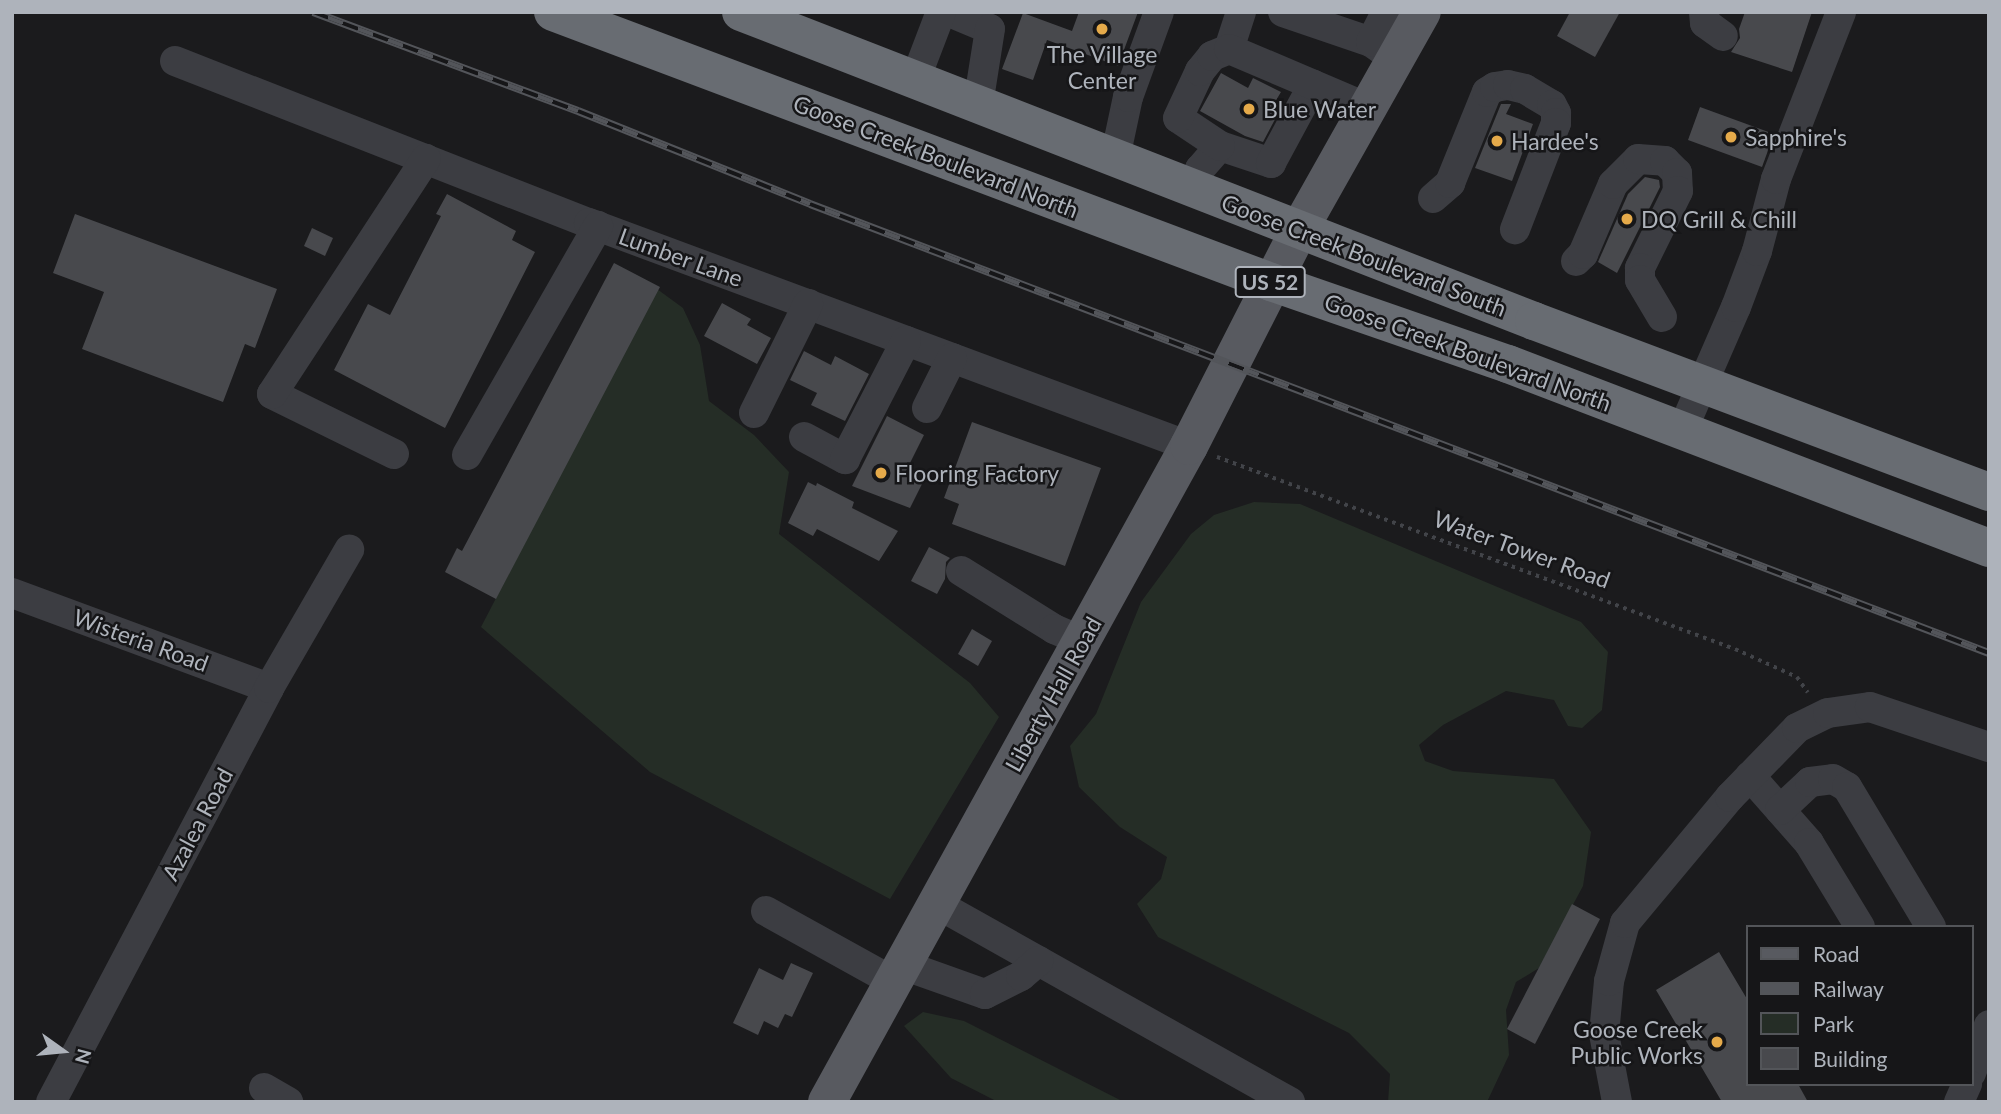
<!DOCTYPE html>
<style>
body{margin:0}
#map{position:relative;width:2001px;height:1114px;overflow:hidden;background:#1b1b1d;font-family:Lato,sans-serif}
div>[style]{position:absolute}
.green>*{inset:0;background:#252d26}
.building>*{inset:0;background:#48494d}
.path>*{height:3.5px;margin-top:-1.75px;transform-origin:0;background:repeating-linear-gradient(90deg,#424449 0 3.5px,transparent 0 8.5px)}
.minor>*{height:30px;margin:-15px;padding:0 15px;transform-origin:15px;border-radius:15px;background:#3c3d42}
.major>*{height:38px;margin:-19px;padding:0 19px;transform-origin:19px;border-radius:19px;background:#585a60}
.highway>*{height:38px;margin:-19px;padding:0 19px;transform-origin:19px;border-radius:19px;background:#686c72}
.rail>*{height:8px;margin-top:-4px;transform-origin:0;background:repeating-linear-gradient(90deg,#161618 0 16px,#53555a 0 32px);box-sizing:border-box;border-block:2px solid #53555a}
.dots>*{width:19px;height:19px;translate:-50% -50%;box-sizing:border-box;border:4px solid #161618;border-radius:50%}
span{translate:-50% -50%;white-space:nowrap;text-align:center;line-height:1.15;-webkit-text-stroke:5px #161618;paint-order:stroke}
.shield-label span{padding:2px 5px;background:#161618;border:2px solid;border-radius:5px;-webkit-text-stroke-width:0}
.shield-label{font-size:21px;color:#aeb3bb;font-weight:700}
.poi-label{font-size:23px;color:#aeb3bb}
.left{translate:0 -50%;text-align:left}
.right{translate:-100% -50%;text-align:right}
.street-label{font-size:23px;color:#aeb3bb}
.frame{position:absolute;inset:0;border:14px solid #aeb3bb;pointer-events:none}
.legend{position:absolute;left:1746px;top:925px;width:228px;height:161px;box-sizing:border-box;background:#161618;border:2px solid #535559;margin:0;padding:9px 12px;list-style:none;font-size:21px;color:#aeb3bb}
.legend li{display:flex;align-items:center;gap:14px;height:35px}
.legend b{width:35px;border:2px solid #535559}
.north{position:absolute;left:28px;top:1016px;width:70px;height:70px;-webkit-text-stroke:5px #161618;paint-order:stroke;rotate:105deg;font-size:19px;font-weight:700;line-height:28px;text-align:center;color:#aeb3bb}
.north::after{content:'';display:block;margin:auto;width:24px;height:32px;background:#aeb3bb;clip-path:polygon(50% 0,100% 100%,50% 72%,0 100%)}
</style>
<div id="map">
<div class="green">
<div style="clip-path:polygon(657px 289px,683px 308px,700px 345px,709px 401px,754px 435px,789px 472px,779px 534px,970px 683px,999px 717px,890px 899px,650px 772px,481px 627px)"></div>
<div style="clip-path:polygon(1254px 502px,1300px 504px,1581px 622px,1608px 652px,1602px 710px,1582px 728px,1568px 726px,1554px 700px,1506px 691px,1443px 725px,1419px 745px,1425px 761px,1453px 771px,1554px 779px,1591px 832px,1583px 886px,1539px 968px,1516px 982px,1506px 1010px,1509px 1055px,1487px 1102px,1388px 1102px,1390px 1074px,1349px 1033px,1158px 937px,1137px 904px,1161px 879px,1167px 857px,1120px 827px,1079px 787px,1070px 746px,1096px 714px,1141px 602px,1191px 534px,1214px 515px)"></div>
<div style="clip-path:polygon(923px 1012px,964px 1021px,1124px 1102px,998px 1102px,951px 1078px,904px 1026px)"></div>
</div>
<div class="building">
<div style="clip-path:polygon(1079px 12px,1138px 12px,1118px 66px,1047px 40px,1033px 80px,1002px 69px,1023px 13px,1072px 31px)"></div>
<div style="clip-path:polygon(1570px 12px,1620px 12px,1595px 57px,1557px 36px)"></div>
<div style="clip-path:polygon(1745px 12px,1812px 12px,1792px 72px,1731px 52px,1740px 38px,1739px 29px)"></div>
<div style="clip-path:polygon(1221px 73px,1248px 88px,1253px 78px,1281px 92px,1275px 102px,1282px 106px,1263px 142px,1245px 136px,1200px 111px)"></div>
<div style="clip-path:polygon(1501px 104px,1511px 104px,1506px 114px,1533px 124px,1512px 181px,1475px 168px)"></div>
<div style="clip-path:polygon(1700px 107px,1774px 134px,1762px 167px,1688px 140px)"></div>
<div style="clip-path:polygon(1645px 177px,1659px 180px,1660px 187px,1617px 273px,1598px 262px,1628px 194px)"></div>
<div style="clip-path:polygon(447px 194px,516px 231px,512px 240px,535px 252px,445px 428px,334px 370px,368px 304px,390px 315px,441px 216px,436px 214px)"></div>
<div style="clip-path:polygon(75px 214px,277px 289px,255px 348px,245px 344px,223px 402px,82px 349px,104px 292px,53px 273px)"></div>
<div style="clip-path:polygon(312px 228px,333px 238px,325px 256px,304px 246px)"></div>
<div style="clip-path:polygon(614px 263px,660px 287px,496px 599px,445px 572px,457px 548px,462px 551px)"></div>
<div style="clip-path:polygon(722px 303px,751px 319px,747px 325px,771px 338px,757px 364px,704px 336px)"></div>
<div style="clip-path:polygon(804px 351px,831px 365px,835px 356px,869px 374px,845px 421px,811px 405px,817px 393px,790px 380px)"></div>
<div style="clip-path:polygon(887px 416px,924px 435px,905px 473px,923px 482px,910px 508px,852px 486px)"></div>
<div style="clip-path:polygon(972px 422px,1101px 468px,1065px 566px,952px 524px,959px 504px,944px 498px)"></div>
<div style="clip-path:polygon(808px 482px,816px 486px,817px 483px,854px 502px,852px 508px,898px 531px,879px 561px,817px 529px,813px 536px,788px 523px)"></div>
<div style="clip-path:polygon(929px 547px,950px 558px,946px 562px,945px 579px,937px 594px,911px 581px)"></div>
<div style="clip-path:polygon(972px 629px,992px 641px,978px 666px,958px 654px)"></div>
<div style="clip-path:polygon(1572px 904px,1600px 919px,1535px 1044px,1507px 1029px)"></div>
<div style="clip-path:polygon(1719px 952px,1747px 999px,1747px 1084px,1798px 1084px,1808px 1102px,1722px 1102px,1656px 990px)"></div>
<div style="clip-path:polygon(791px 963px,813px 973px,792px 1017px,785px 1014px,778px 1028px,764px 1021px,758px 1035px,733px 1023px,759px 968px,783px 980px)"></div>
</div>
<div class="path">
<div style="left:1217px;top:457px;width:552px;rotate:20.34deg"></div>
<div style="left:1735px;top:649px;width:68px;rotate:24.3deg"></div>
<div style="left:1797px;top:677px;width:19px;rotate:55deg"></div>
</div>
<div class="minor">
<div style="left:949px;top:12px;width:44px;rotate:22.5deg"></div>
<div style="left:990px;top:29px;width:77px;rotate:99deg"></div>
<div style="left:1283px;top:12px;width:93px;rotate:18.8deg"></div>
<div style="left:1371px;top:42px;width:29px;rotate:35deg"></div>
<div style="left:1704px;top:12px;width:11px;rotate:85deg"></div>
<div style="left:1705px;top:23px;width:22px;rotate:36deg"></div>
<div style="left:1371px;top:42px;width:34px;rotate:-63deg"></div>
<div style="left:1229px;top:49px;width:39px;rotate:-72deg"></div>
<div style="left:175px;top:61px;width:445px;rotate:21.4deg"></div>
<div style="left:589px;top:223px;width:640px;rotate:20.39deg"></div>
<div style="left:915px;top:80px;width:73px;rotate:-69.1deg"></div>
<div style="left:1220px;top:146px;width:54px;rotate:18.4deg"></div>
<div style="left:1271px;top:163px;width:89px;rotate:-61.7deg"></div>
<div style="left:1115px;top:158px;width:62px;rotate:-78deg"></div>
<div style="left:1128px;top:97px;width:90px;rotate:-70deg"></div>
<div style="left:1192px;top:188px;width:21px;rotate:-67deg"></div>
<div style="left:1200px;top:169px;width:30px;rotate:-49deg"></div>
<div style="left:1220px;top:146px;width:50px;rotate:-146.3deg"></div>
<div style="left:1178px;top:118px;width:52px;rotate:-64.9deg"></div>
<div style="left:1200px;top:71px;width:19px;rotate:-51deg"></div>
<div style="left:1212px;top:56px;width:18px;rotate:-22deg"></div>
<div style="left:1229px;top:49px;width:151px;rotate:23deg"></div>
<div style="left:1433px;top:198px;width:23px;rotate:-41deg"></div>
<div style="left:1450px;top:183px;width:98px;rotate:-67.9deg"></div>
<div style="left:1487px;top:92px;width:9px;rotate:-32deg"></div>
<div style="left:1495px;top:87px;width:13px;rotate:-9deg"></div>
<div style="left:1508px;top:85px;width:17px;rotate:13deg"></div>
<div style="left:1525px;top:89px;width:31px;rotate:31deg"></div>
<div style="left:1552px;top:105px;width:9px;rotate:63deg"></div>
<div style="left:1556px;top:113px;width:10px;rotate:90deg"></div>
<div style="left:1556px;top:123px;width:114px;rotate:111.1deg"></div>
<div style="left:1576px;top:261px;width:10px;rotate:-45deg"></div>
<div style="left:1583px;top:254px;width:76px;rotate:-66.8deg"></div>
<div style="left:1613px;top:184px;width:35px;rotate:-45deg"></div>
<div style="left:1638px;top:159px;width:27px;rotate:4deg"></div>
<div style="left:1665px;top:161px;width:17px;rotate:45deg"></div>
<div style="left:1677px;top:173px;width:18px;rotate:87deg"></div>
<div style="left:1678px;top:191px;width:86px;rotate:116.3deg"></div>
<div style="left:1640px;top:268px;width:12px;rotate:90deg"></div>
<div style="left:1640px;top:280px;width:43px;rotate:59.3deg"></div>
<div style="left:927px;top:408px;width:56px;rotate:-63.4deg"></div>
<div style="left:754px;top:413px;width:122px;rotate:-63.6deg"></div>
<div style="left:1682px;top:431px;width:135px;rotate:-66.5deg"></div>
<div style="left:1736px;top:307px;width:60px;rotate:-69.4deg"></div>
<div style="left:1757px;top:251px;width:74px;rotate:-75.2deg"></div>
<div style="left:1776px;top:179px;width:179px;rotate:-68.7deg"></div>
<div style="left:804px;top:437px;width:47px;rotate:28.2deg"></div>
<div style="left:845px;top:459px;width:133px;rotate:-62.7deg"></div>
<div style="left:394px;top:454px;width:136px;rotate:-153.8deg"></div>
<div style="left:272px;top:394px;width:281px;rotate:-56.8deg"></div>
<div style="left:467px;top:455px;width:264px;rotate:-60.2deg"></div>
<div style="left:961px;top:571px;width:110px;rotate:31.9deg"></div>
<div style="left:1054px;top:629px;width:30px;rotate:23deg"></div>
<div style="left:12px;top:593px;width:274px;rotate:20.3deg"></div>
<div style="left:1750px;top:776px;width:89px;rotate:48.6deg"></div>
<div style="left:1809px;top:843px;width:98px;rotate:58.7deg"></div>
<div style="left:1780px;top:810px;width:41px;rotate:-43deg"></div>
<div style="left:1810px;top:782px;width:23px;rotate:-7deg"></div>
<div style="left:1833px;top:779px;width:16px;rotate:30deg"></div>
<div style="left:1847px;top:787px;width:163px;rotate:59deg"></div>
<div style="left:937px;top:904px;width:405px;rotate:29.3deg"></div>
<div style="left:766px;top:911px;width:146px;rotate:29deg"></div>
<div style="left:903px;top:965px;width:87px;rotate:19.5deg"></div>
<div style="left:985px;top:994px;width:40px;rotate:-26.6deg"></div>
<div style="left:1021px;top:976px;width:23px;rotate:-41deg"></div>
<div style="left:1971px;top:1073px;width:51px;rotate:-69.4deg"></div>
<div style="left:264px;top:1088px;width:28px;rotate:30deg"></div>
<div style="left:51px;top:1102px;width:468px;rotate:-62.2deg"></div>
<div style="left:269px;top:688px;width:160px;rotate:-59.9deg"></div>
<div style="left:1617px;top:1102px;width:69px;rotate:-100.8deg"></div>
<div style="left:1604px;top:1034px;width:53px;rotate:-84.6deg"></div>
<div style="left:1609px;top:981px;width:60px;rotate:-74.6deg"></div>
<div style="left:1625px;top:923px;width:164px;rotate:-50.2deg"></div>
<div style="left:1730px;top:797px;width:96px;rotate:-45.8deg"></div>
<div style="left:1797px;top:728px;width:34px;rotate:-26deg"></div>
<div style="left:1828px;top:713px;width:42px;rotate:-8.1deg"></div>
<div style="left:1870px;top:707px;width:126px;rotate:18.6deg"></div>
<div style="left:1959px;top:1102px;width:20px;rotate:-66deg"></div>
</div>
<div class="major">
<div style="left:827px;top:1102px;width:749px;rotate:-61.11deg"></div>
<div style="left:1189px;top:446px;width:242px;rotate:-63deg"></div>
<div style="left:1299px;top:230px;width:250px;rotate:-60.6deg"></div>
</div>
<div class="highway">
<div style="left:553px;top:12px;width:767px;rotate:20.61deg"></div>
<div style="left:1271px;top:282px;width:251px;rotate:19.1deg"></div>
<div style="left:1508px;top:364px;width:515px;rotate:20.93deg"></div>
<div style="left:741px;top:12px;width:851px;rotate:21.29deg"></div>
<div style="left:1534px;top:321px;width:486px;rotate:20.6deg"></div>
</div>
<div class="rail">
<div style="left:313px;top:12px;width:283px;rotate:20.5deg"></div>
<div style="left:578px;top:111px;width:250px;rotate:21.8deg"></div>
<div style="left:810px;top:204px;width:1262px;rotate:20.85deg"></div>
</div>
<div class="dots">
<div style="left:1102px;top:29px;background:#e5aa4a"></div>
<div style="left:1249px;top:109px;background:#e5aa4a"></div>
<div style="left:1731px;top:137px;background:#e5aa4a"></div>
<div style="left:1497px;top:141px;background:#e5aa4a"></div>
<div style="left:1627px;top:219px;background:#e5aa4a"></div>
<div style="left:881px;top:473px;background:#e5aa4a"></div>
<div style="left:1717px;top:1042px;background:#e5aa4a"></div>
</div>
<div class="shield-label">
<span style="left:1270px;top:282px">US 52</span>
</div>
<div class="poi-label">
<span style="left:1102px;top:67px">The Village<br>Center</span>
<span class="left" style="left:1263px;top:109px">Blue Water</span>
<span class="left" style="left:1745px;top:137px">Sapphire's</span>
<span class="left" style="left:1511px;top:141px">Hardee's</span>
<span class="left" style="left:1641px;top:219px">DQ Grill &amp; Chill</span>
<span class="left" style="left:895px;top:473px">Flooring Factory</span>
<span class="right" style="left:1703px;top:1042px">Goose Creek<br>Public Works</span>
</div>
<div class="street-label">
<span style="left:936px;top:156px;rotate:21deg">Goose Creek Boulevard North</span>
<span style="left:1364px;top:255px;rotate:21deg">Goose Creek Boulevard South</span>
<span style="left:681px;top:257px;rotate:20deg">Lumber Lane</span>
<span style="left:1468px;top:352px;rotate:20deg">Goose Creek Boulevard North</span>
<span style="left:1522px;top:549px;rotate:20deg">Water Tower Road</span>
<span style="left:141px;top:640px;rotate:20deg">Wisteria Road</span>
<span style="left:1053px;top:694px;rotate:-61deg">Liberty Hall Road</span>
<span style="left:197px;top:824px;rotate:-62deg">Azalea Road</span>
</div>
<div class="frame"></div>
<ul class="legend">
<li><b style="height:9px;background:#585a60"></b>Road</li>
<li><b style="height:9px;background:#53555a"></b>Railway</li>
<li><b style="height:19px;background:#252d26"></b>Park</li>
<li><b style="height:19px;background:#48494d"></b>Building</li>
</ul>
<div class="north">N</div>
</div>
